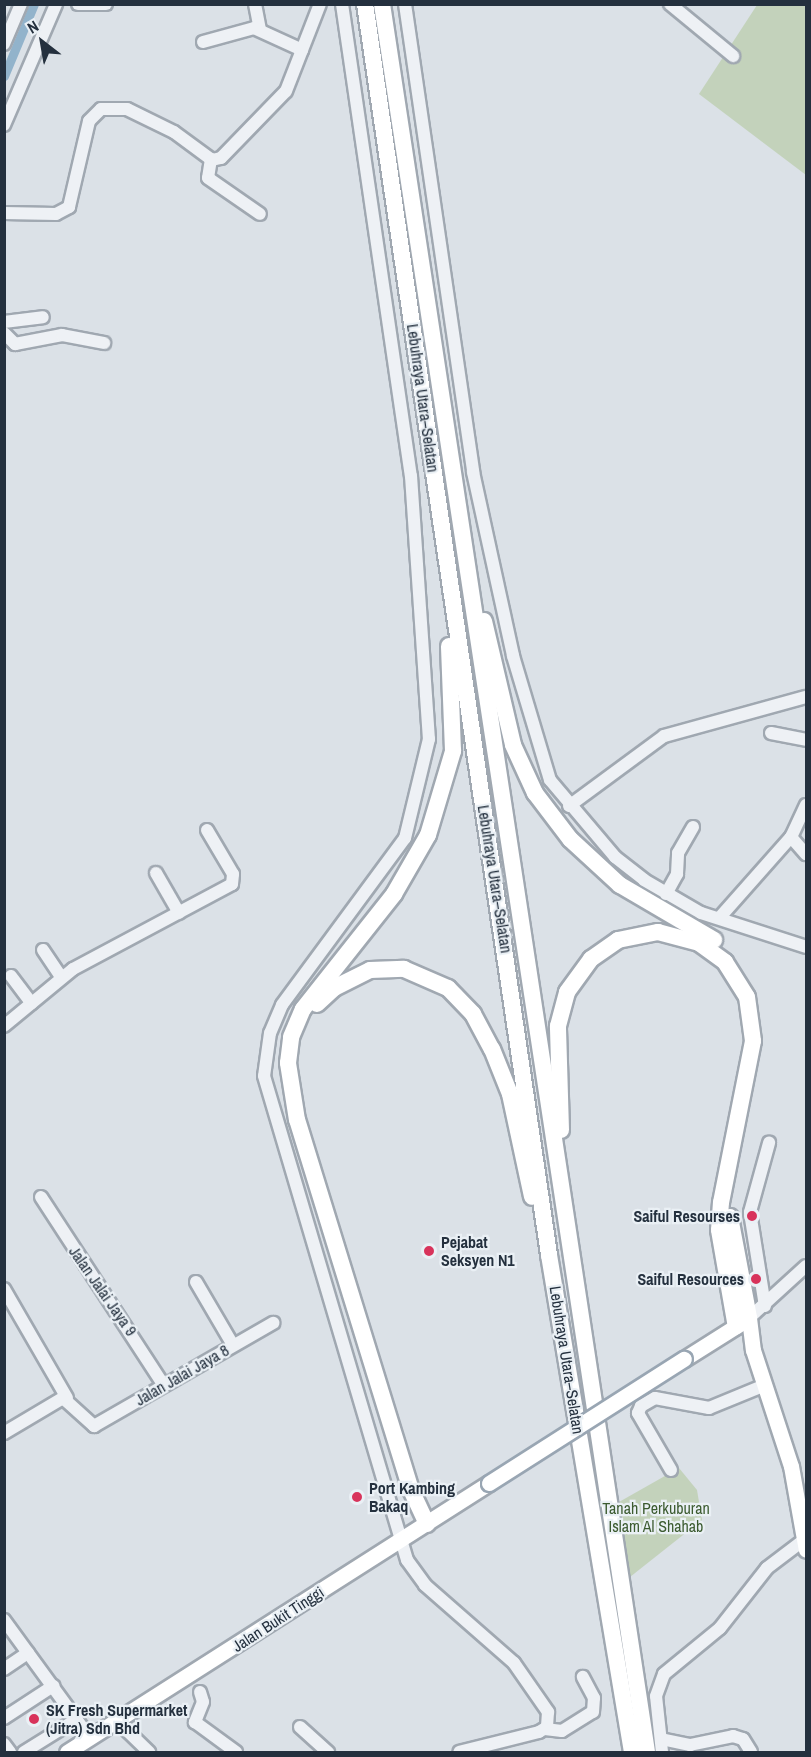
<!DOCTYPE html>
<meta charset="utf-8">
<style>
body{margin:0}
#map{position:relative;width:811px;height:1757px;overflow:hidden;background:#dbe1e7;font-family:"Archivo Narrow",sans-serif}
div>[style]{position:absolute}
.green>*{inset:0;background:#c3d2bb}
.canal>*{height:9px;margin:-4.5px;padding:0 4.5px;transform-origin:4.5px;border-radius:4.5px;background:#92b3cb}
.roads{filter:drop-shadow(2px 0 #a0a8b1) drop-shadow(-2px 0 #a0a8b1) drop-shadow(0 2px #a0a8b1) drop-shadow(0 -2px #a0a8b1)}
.minor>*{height:12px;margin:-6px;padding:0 6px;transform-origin:6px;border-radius:6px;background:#eef1f5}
.major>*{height:15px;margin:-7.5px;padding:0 7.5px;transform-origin:7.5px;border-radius:7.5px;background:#fff}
.highway>*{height:16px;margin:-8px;padding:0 8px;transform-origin:8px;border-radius:8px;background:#fff}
.bridges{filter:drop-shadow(2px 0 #99a6b3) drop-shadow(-2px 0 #99a6b3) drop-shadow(0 2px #99a6b3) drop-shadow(0 -2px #99a6b3)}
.major-bridge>*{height:15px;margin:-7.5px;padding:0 7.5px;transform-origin:7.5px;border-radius:7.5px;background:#fff}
.dots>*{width:16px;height:16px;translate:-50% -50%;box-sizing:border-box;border:3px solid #eaf0f5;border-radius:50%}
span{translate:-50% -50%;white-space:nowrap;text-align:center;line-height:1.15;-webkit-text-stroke:4.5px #eaf0f5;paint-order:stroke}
.street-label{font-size:16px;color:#24303e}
.poi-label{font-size:16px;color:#24303e;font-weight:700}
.right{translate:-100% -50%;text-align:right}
.left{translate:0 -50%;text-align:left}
.park-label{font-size:16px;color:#3c5b30}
.frame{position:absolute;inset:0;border:6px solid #24303e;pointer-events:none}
.north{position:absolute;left:12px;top:12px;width:60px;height:60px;-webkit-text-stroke:4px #eaf0f5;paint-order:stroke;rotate:329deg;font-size:16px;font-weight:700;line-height:24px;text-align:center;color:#24303e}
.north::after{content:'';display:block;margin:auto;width:21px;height:27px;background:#24303e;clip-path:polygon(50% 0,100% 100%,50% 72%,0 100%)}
</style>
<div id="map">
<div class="green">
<div style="clip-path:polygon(757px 5px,806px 5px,806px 175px,699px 94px)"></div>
<div style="clip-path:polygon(679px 1468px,697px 1490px,702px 1520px,630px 1577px,619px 1502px)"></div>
</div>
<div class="canal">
<div style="left:4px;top:76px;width:78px;rotate:-67.4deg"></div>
</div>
<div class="roads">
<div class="minor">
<div style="left:78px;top:4px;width:28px"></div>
<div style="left:255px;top:4px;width:25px;rotate:79deg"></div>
<div style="left:342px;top:4px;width:477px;rotate:81.7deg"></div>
<div style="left:411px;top:476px;width:264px;rotate:86.1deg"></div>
<div style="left:429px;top:739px;width:102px;rotate:103.6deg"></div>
<div style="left:405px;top:838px;width:207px;rotate:126.4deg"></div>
<div style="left:282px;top:1005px;width:30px;rotate:113deg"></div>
<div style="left:270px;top:1033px;width:43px;rotate:97.9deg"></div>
<div style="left:264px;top:1076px;width:505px;rotate:73.54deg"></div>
<div style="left:407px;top:1560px;width:31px;rotate:54deg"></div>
<div style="left:425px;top:1585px;width:118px;rotate:41.2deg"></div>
<div style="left:514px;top:1663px;width:60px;rotate:55.2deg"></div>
<div style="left:548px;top:1712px;width:15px;rotate:94deg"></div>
<div style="left:547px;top:1727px;width:9px;rotate:148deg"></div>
<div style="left:539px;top:1732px;width:82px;rotate:166deg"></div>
<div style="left:405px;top:4px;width:473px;rotate:81.7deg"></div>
<div style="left:473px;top:472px;width:188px;rotate:77.7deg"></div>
<div style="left:513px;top:656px;width:129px;rotate:73.4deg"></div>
<div style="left:550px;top:780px;width:101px;rotate:49.8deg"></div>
<div style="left:615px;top:857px;width:37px;rotate:38deg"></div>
<div style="left:644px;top:880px;width:66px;rotate:30.1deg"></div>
<div style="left:701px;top:913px;width:110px;rotate:17.9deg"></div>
<div style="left:670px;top:4px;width:82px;rotate:39.5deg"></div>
<div style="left:203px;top:42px;width:53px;rotate:-15.4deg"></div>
<div style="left:254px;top:28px;width:53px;rotate:24.6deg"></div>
<div style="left:4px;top:44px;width:43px;rotate:-67deg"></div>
<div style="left:4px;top:125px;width:132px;rotate:-66.7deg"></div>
<div style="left:211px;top:159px;width:19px;rotate:99deg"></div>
<div style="left:208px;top:178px;width:63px;rotate:34.7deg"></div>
<div style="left:4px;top:213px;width:52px;rotate:1.1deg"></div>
<div style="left:56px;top:214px;width:15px;rotate:-28deg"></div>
<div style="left:69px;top:207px;width:88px;rotate:-76.9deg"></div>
<div style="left:89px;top:121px;width:17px;rotate:-45deg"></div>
<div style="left:101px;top:109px;width:26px"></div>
<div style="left:127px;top:109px;width:52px;rotate:26.1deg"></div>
<div style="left:174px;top:132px;width:47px;rotate:36.4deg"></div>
<div style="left:212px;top:160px;width:9px;rotate:-13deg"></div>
<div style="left:221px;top:158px;width:93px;rotate:-45.9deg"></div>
<div style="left:286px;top:91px;width:93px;rotate:-68.7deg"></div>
<div style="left:4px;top:322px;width:39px;rotate:-7deg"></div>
<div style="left:4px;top:333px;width:16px;rotate:45deg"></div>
<div style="left:15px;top:344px;width:48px;rotate:-10.8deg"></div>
<div style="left:62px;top:335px;width:43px;rotate:10.8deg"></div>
<div style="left:771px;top:733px;width:36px;rotate:11deg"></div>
<div style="left:806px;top:805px;width:35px;rotate:115deg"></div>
<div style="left:791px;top:837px;width:23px;rotate:49deg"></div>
<div style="left:569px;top:806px;width:118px;rotate:-36.4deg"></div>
<div style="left:664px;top:736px;width:147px;rotate:-15.4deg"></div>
<div style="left:156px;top:873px;width:46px;rotate:60.1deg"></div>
<div style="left:666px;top:894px;width:23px;rotate:-61deg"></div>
<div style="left:677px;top:874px;width:21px;rotate:-87deg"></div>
<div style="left:678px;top:853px;width:30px;rotate:-60deg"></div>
<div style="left:721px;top:916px;width:106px;rotate:-48.5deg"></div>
<div style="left:43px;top:950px;width:32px;rotate:56deg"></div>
<div style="left:11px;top:976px;width:34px;rotate:53deg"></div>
<div style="left:4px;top:1026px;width:89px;rotate:-39.6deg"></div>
<div style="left:73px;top:969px;width:180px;rotate:-28.1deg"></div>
<div style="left:232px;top:884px;width:10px;rotate:-84deg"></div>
<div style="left:233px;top:874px;width:51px;rotate:-120.6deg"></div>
<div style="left:41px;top:1197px;width:225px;rotate:56.9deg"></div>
<div style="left:196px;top:1282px;width:73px;rotate:59.6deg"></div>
<div style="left:4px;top:1289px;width:126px;rotate:60deg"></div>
<div style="left:765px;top:1306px;width:95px;rotate:-99.1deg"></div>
<div style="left:750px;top:1212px;width:72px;rotate:-74.6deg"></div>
<div style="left:749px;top:1318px;width:77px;rotate:-42.4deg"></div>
<div style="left:4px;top:1433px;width:69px;rotate:-30.7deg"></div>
<div style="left:63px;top:1398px;width:42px;rotate:42.1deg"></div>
<div style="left:94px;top:1426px;width:207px;rotate:-29.9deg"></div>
<div style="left:671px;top:1470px;width:66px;rotate:-120.1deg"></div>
<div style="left:638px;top:1413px;width:8px;rotate:-67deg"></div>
<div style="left:641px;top:1406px;width:16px;rotate:-30deg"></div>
<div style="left:655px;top:1398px;width:55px;rotate:10.5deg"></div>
<div style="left:709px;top:1408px;width:61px;rotate:-22.3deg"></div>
<div style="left:4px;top:1620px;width:146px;rotate:53.9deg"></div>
<div style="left:4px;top:1669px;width:29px;rotate:-34deg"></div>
<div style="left:200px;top:1692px;width:10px;rotate:73deg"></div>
<div style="left:203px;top:1702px;width:22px;rotate:112deg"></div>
<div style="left:195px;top:1722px;width:51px;rotate:36.2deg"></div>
<div style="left:4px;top:1718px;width:59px;rotate:-33.1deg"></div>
<div style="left:117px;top:1721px;width:45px;rotate:44.1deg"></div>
<div style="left:300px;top:1727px;width:38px;rotate:42deg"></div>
<div style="left:545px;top:1729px;width:17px;rotate:7deg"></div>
<div style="left:562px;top:1731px;width:36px;rotate:-32deg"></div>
<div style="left:593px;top:1712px;width:14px;rotate:-86deg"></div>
<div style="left:594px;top:1698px;width:24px;rotate:-118deg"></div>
<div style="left:661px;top:1739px;width:30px;rotate:12deg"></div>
<div style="left:690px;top:1745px;width:44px;rotate:-11.8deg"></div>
<div style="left:733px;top:1736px;width:10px;rotate:17deg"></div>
<div style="left:743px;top:1739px;width:15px;rotate:58deg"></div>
<div style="left:4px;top:1744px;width:10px;rotate:53deg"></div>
<div style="left:24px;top:1752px;width:62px;rotate:-31.9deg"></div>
<div style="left:662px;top:1752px;width:56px;rotate:-96.1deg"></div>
<div style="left:656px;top:1696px;width:23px;rotate:-70deg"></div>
<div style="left:664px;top:1674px;width:72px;rotate:-39.4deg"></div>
<div style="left:720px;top:1628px;width:76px;rotate:-51.9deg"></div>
<div style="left:767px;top:1568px;width:48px;rotate:-37.3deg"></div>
</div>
<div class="major">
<div style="left:684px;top:1359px;width:77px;rotate:-32.2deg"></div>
<div style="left:749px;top:1318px;width:32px;rotate:83deg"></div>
<div style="left:753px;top:1350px;width:122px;rotate:71.9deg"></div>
<div style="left:791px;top:1466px;width:85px;rotate:79.9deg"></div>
<div style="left:67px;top:1752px;width:500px;rotate:-32.52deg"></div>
</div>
<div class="highway">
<div style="left:365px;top:4px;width:1264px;rotate:81.63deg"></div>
<div style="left:549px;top:1255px;width:504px;rotate:80.52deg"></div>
<div style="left:382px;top:4px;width:1768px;rotate:81.38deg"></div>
<div style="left:484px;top:621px;width:127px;rotate:76.8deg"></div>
<div style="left:513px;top:745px;width:53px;rotate:65.4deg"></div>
<div style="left:535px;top:793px;width:58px;rotate:52.7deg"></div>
<div style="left:570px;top:839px;width:68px;rotate:42.6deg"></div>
<div style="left:620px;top:885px;width:109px;rotate:30.3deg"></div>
<div style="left:317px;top:1004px;width:23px;rotate:-43deg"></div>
<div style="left:334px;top:988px;width:40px;rotate:-26.6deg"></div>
<div style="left:370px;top:970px;width:34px;rotate:-2deg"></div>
<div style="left:404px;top:969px;width:48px;rotate:23.4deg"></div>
<div style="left:448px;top:988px;width:36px;rotate:46deg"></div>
<div style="left:473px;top:1014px;width:40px;rotate:62deg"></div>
<div style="left:492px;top:1049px;width:48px;rotate:68.2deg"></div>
<div style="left:510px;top:1094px;width:105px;rotate:77.9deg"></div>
<div style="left:561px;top:1130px;width:104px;rotate:-91.7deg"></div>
<div style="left:558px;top:1026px;width:35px;rotate:-75deg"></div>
<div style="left:567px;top:992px;width:41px;rotate:-54deg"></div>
<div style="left:591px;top:959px;width:33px;rotate:-35deg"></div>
<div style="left:618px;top:940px;width:41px;rotate:-11.3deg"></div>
<div style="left:658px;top:932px;width:42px;rotate:15deg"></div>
<div style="left:699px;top:943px;width:32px;rotate:36deg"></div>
<div style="left:725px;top:962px;width:41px;rotate:57.8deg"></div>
<div style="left:747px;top:997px;width:44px;rotate:82.2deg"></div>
<div style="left:753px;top:1041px;width:164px;rotate:101.2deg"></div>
<div style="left:721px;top:1202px;width:28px;rotate:94deg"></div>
<div style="left:719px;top:1230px;width:98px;rotate:80.1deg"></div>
<div style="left:730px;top:1217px;width:103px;rotate:79.3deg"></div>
<div style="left:427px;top:1524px;width:38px;rotate:-115deg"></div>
<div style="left:411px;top:1490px;width:387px;rotate:-107.1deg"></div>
<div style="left:297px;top:1120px;width:58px;rotate:-99deg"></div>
<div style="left:288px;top:1063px;width:26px;rotate:-83deg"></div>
<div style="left:291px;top:1037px;width:30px;rotate:-67deg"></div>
<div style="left:303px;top:1009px;width:147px;rotate:-51.6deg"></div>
<div style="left:394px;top:894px;width:68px;rotate:-60deg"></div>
<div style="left:428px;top:835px;width:88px;rotate:-73.4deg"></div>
<div style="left:453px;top:751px;width:105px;rotate:-92.2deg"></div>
</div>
</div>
<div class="bridges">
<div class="major-bridge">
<div style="left:489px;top:1483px;width:231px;rotate:-32.5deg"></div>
</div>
</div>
<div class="dots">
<div style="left:752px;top:1216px;background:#d8335b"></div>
<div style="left:429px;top:1251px;background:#d8335b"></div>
<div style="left:756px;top:1279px;background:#d8335b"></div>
<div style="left:357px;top:1497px;background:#d8335b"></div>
<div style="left:34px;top:1719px;background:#d8335b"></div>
</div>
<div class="street-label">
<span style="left:423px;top:398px;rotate:82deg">Lebuhraya Utara–Selatan</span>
<span style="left:495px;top:879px;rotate:81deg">Lebuhraya Utara–Selatan</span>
<span style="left:103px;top:1291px;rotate:55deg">Jalan Jalai Jaya 9</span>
<span style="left:567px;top:1360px;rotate:81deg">Lebuhraya Utara–Selatan</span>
<span style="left:182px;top:1375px;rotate:-30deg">Jalan Jalai Jaya 8</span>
<span style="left:278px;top:1619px;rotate:-33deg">Jalan Bukit Tinggi</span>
</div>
<div class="poi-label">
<span class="right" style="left:740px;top:1216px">Saiful Resourses</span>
<span class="left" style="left:441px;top:1251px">Pejabat<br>Seksyen N1</span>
<span class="right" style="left:744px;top:1279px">Saiful Resources</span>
<span class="left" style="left:369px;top:1497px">Port Kambing<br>Bakaq</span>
<span class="left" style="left:46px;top:1719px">SK Fresh Supermarket<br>(Jitra) Sdn Bhd</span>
</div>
<div class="park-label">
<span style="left:656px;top:1517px">Tanah Perkuburan<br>Islam Al Shahab</span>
</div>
<div class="frame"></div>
<div class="north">N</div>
</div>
